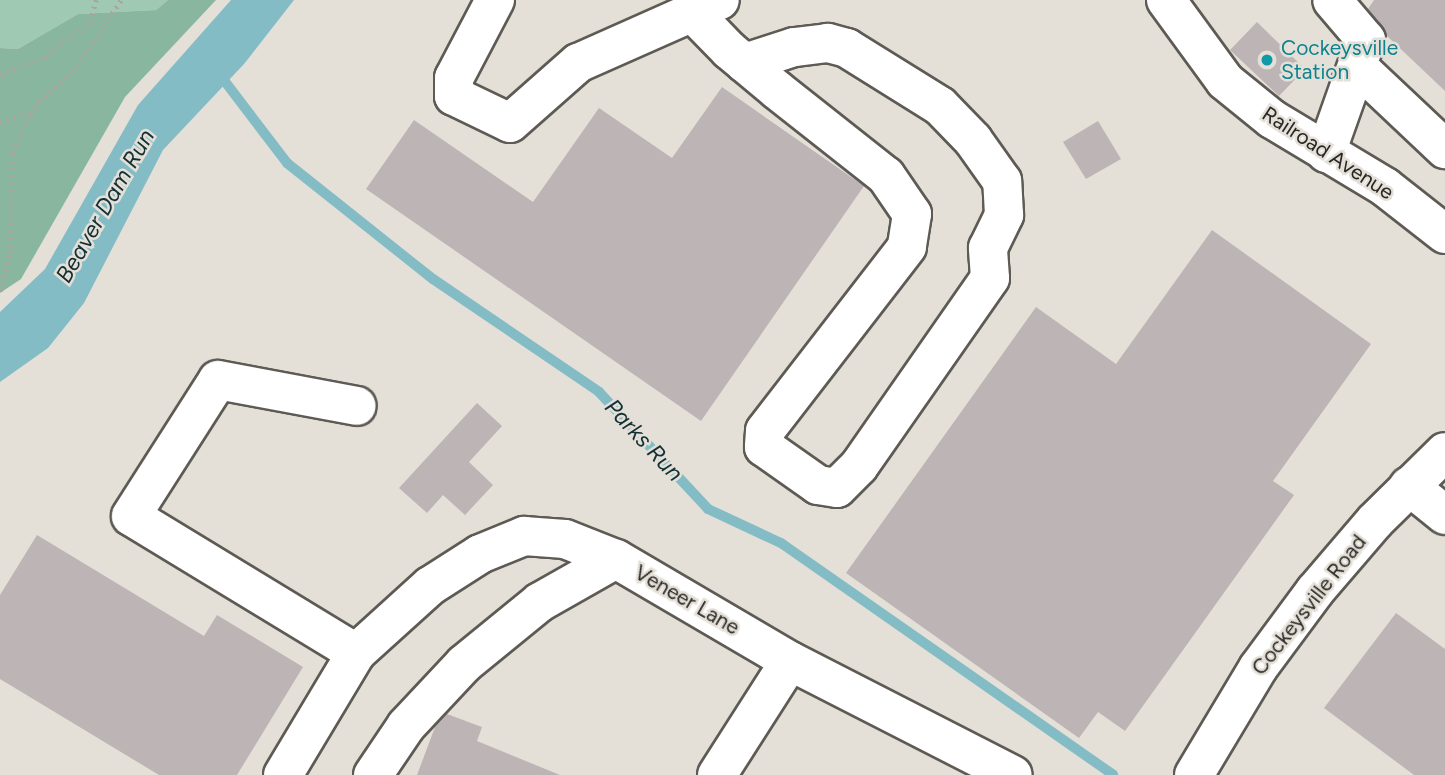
<!DOCTYPE html>
<style>
body{margin:0}
#map{position:relative;width:1445px;height:775px;overflow:hidden;background:#e4e0d8;font-family:Figtree,sans-serif}
div>[style]{position:absolute}
.green>*{inset:0;background:#9fc9b2}
.forest>*{inset:0;background:#89b69e}
.water>*{inset:0;background:#84bcc6}
.stream>*{height:10px;margin:-5px;padding:0 5px;transform-origin:5px;border-radius:5px;background:#84bcc6}
.building>*{inset:0;background:#bdb4b6}
.path>*{height:4.5px;margin-top:-2.25px;transform-origin:0;background:repeating-linear-gradient(90deg,#a8a59f 0 2px,transparent 0 7px)}
.roads{filter:drop-shadow(2px 0 #5e5a54) drop-shadow(-2px 0 #5e5a54) drop-shadow(0 2px #5e5a54) drop-shadow(0 -2px #5e5a54)}
.minor>*{height:38px;margin:-19px;padding:0 19px;transform-origin:19px;border-radius:19px;background:#fff}
.dots>*{width:19px;height:19px;translate:-50% -50%;box-sizing:border-box;border:4px solid #e4e0d8;border-radius:50%}
span{translate:-50% -50%;white-space:nowrap;text-align:center;line-height:1.15;-webkit-text-stroke:5px #e4e0d8;paint-order:stroke}
.culture-label{font-size:21px;color:#0d838f}
.left{translate:0 -50%;text-align:left}
.street-label{font-size:21px;color:#292825}
.water-label{font-size:23px;color:#133035;font-style:italic}
</style>
<div id="map">
<div class="green">
<div style="clip-path:polygon(0 0,168px 0,156px 10px,78px 14px,18px 49px,0 48px)"></div>
</div>
<div class="forest">
<div style="clip-path:polygon(168px 0,216px 0,125px 97px,21px 279px,0 293px,0 48px,18px 49px,78px 14px,156px 10px)"></div>
</div>
<div class="water">
<div style="clip-path:polygon(231px 0,294px 0,244px 64px,163px 150px,84px 303px,48px 348px,0 382px,0 312px,45px 269px,138px 105px)"></div>
</div>
<div class="stream">
<div style="left:220px;top:75px;width:111px;rotate:52.7deg"></div>
<div style="left:287px;top:163px;width:186px;rotate:38.5deg"></div>
<div style="left:433px;top:279px;width:201px;rotate:34.2deg"></div>
<div style="left:599px;top:392px;width:160px;rotate:47deg"></div>
<div style="left:708px;top:509px;width:81px;rotate:25deg"></div>
<div style="left:781px;top:543px;width:405px;rotate:34.9deg"></div>
</div>
<div class="building">
<div style="clip-path:polygon(1374px 0,1445px 0,1445px 91px,1387px 36px,1368px 9px)"></div>
<div style="clip-path:polygon(1257px 22px,1305px 69px,1279px 96px,1230px 50px)"></div>
<div style="clip-path:polygon(722px 87px,864px 186px,701px 421px,366px 189px,414px 120px,533px 202px,599px 108px,672px 158px)"></div>
<div style="clip-path:polygon(1098px 121px,1121px 159px,1086px 179px,1063px 142px)"></div>
<div style="clip-path:polygon(1212px 230px,1371px 344px,1273px 481px,1294px 495px,1125px 731px,1098px 712px,1079px 738px,846px 573px,1036px 307px,1116px 364px)"></div>
<div style="clip-path:polygon(477px 403px,502px 426px,469px 462px,493px 485px,465px 515px,443px 495px,427px 513px,399px 488px)"></div>
<div style="clip-path:polygon(37px 535px,204px 636px,217px 615px,303px 667px,237px 775px,159px 775px,0 679px,0 595px)"></div>
<div style="clip-path:polygon(1396px 613px,1445px 649px,1445px 775px,1414px 775px,1324px 708px)"></div>
<div style="clip-path:polygon(447px 714px,482px 727px,477px 741px,560px 775px,417px 775px,435px 727px)"></div>
</div>
<div class="path">
<div style="left:0;top:75px;width:48px;rotate:-21.8deg"></div>
<div style="left:45px;top:57px;width:57px;rotate:-37.9deg"></div>
<div style="left:90px;top:22px;width:23px;rotate:-75deg"></div>
<div style="left:0;top:122px;width:34px;rotate:-17deg"></div>
<div style="left:0;top:291px;width:38px;rotate:-75deg"></div>
<div style="left:10px;top:254px;width:102px;rotate:-88.9deg"></div>
<div style="left:12px;top:152px;width:58px;rotate:-62.1deg"></div>
<div style="left:39px;top:101px;width:45px;rotate:-40.5deg"></div>
<div style="left:73px;top:72px;width:87px;rotate:-56.3deg"></div>
</div>
<div class="roads">
<div class="minor">
<div style="left:495px;top:0;width:88px;rotate:117.7deg"></div>
<div style="left:454px;top:78px;width:18px;rotate:90deg"></div>
<div style="left:454px;top:96px;width:62px;rotate:25.7deg"></div>
<div style="left:510px;top:123px;width:91px;rotate:-41.4deg"></div>
<div style="left:578px;top:63px;width:155px;rotate:-23.9deg"></div>
<div style="left:1166px;top:0;width:100px;rotate:53.9deg"></div>
<div style="left:1225px;top:81px;width:60px;rotate:39deg"></div>
<div style="left:1272px;top:119px;width:132px;rotate:31deg"></div>
<div style="left:1385px;top:187px;width:76px;rotate:38.1deg"></div>
<div style="left:695px;top:15px;width:49px;rotate:45.8deg"></div>
<div style="left:729px;top:50px;width:62px;rotate:39.8deg"></div>
<div style="left:777px;top:90px;width:139px;rotate:38.3deg"></div>
<div style="left:886px;top:176px;width:46px;rotate:55.6deg"></div>
<div style="left:912px;top:214px;width:33px;rotate:99deg"></div>
<div style="left:907px;top:247px;width:232px;rotate:127.7deg"></div>
<div style="left:765px;top:431px;width:16px;rotate:94deg"></div>
<div style="left:764px;top:447px;width:66px;rotate:35.1deg"></div>
<div style="left:818px;top:485px;width:19px;rotate:9deg"></div>
<div style="left:837px;top:488px;width:31px;rotate:-45deg"></div>
<div style="left:859px;top:466px;width:229px;rotate:-55.1deg"></div>
<div style="left:990px;top:278px;width:30px;rotate:-94deg"></div>
<div style="left:988px;top:248px;width:37px;rotate:-64deg"></div>
<div style="left:1004px;top:215px;width:34px;rotate:-93deg"></div>
<div style="left:1002px;top:181px;width:50px;rotate:-125.3deg"></div>
<div style="left:973px;top:140px;width:47px;rotate:-134.1deg"></div>
<div style="left:940px;top:106px;width:110px;rotate:-148.1deg"></div>
<div style="left:847px;top:48px;width:20px;rotate:-165deg"></div>
<div style="left:828px;top:43px;width:34px;rotate:173deg"></div>
<div style="left:794px;top:47px;width:52px;rotate:161.9deg"></div>
<div style="left:1358px;top:67px;width:120px;rotate:43.3deg"></div>
<div style="left:1326px;top:153px;width:120px;rotate:-70.5deg"></div>
<div style="left:1366px;top:40px;width:52px;rotate:-130.4deg"></div>
<div style="left:1409px;top:486px;width:46px;rotate:38.9deg"></div>
<div style="left:356px;top:653px;width:263px;rotate:-148.7deg"></div>
<div style="left:131px;top:516px;width:161px;rotate:-57.4deg"></div>
<div style="left:218px;top:380px;width:141px;rotate:10.6deg"></div>
<div style="left:283px;top:775px;width:142px;rotate:-59.1deg"></div>
<div style="left:356px;top:653px;width:100px;rotate:-42.2deg"></div>
<div style="left:430px;top:586px;width:59px;rotate:-32.6deg"></div>
<div style="left:480px;top:554px;width:48px;rotate:-22.2deg"></div>
<div style="left:524px;top:536px;width:41px;rotate:4.2deg"></div>
<div style="left:565px;top:539px;width:55px;rotate:21.4deg"></div>
<div style="left:616px;top:559px;width:202px;rotate:30.4deg"></div>
<div style="left:790px;top:661px;width:250px;rotate:27.1deg"></div>
<div style="left:373px;top:775px;width:59px;rotate:-56deg"></div>
<div style="left:406px;top:726px;width:85px;rotate:-46.9deg"></div>
<div style="left:464px;top:664px;width:98px;rotate:-39.2deg"></div>
<div style="left:540px;top:602px;width:87px;rotate:-29.5deg"></div>
<div style="left:717px;top:775px;width:135px;rotate:-57.4deg"></div>
<div style="left:1194px;top:775px;width:125px;rotate:-59.1deg"></div>
<div style="left:1258px;top:668px;width:96px;rotate:-53.5deg"></div>
<div style="left:1315px;top:591px;width:92px;rotate:-49.4deg"></div>
<div style="left:1375px;top:521px;width:98px;rotate:-44.6deg"></div>
</div>
</div>
<div class="dots">
<div style="left:1267px;top:60px;background:#0f9aa8"></div>
</div>
<div class="culture-label">
<span class="left" style="left:1281px;top:60px">Cockeysville<br>Station</span>
</div>
<div class="street-label">
<span style="left:1328px;top:153px;rotate:33deg">Railroad Avenue</span>
<span style="left:687px;top:600px;rotate:30deg">Veneer Lane</span>
<span style="left:1309px;top:605px;rotate:-52deg">Cockeysville Road</span>
</div>
<div class="water-label">
<span style="left:105px;top:206px;rotate:-60deg">Beaver Dam Run</span>
<span style="left:644px;top:440px;rotate:47deg">Parks Run</span>
</div>
</div>
